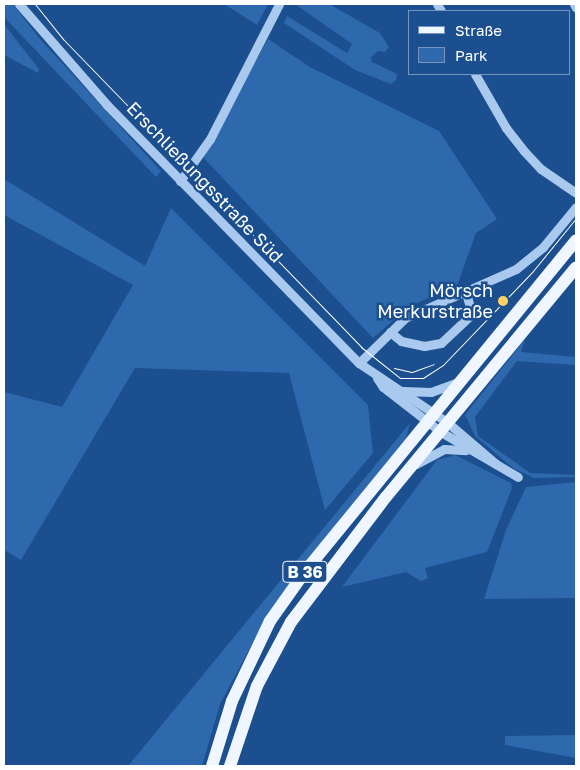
<!DOCTYPE html>
<meta charset="utf-8">
<style>
body{margin:0}
#map{position:relative;width:580px;height:770px;overflow:hidden;background:#1b4f8f;font-family:"Golos Text",sans-serif}
div>[style]{position:absolute}
.green>*{inset:0;background:#2e69ad}
.minor>*{height:9px;margin:-4.5px;padding:0 4.5px;transform-origin:4.5px;border-radius:4.5px;background:#a9c9ee}
.major>*{height:12px;margin:-6px;padding:0 6px;transform-origin:6px;border-radius:6px;background:#f0f6ff}
.tram>*{height:1px;margin:-0.5px;padding:0 0.5px;transform-origin:0.5px;border-radius:0.5px;background:#fff}
.dots>*{width:14px;height:14px;translate:-50% -50%;box-sizing:border-box;border:2px solid #1b4f8f;border-radius:50%}
span{translate:-50% -50%;white-space:nowrap;text-align:center;line-height:1.15;-webkit-text-stroke:5px #1b4f8f;paint-order:stroke}
.shield-label span{padding:1px 4px;background:#1b4f8f;border:1px solid;border-radius:4px;-webkit-text-stroke-width:0}
.shield-label{font-size:16px;color:#fff;font-weight:700}
.street-label{font-size:18px;color:#fff}
.poi-label{font-size:18px;color:#fff}
.right{translate:-100% -50%;text-align:right}
.frame{position:absolute;inset:0;border:5px solid #fff;pointer-events:none}
.legend{position:absolute;left:408px;top:10px;width:162px;height:65px;box-sizing:border-box;background:#1b4f8f;border:1px solid #7695bc;margin:0;padding:6px 9px;list-style:none;font-size:15px;color:#fff}
.legend li{display:flex;align-items:center;gap:10px;height:25px}
.legend b{width:25px;border:1px solid #7695bc}
</style>
<div id="map">
<div class="green">
<div style="clip-path:polygon(4px 4px,13px 4px,39px 38px,161px 171px,156px 177px,5px 18px)"></div>
<div style="clip-path:polygon(224px 4px,268px 4px,257px 25px)"></div>
<div style="clip-path:polygon(295px 4px,329px 4px,380px 33px,389px 47px,385px 52px,378px 51px,371px 57px,372px 62px,397px 74px,396px 80px,391px 84px,355px 70px,284px 23px,287px 16px,347px 53px,352px 44px)"></div>
<div style="clip-path:polygon(4px 24px,39px 69px,38px 73px,4px 55px)"></div>
<div style="clip-path:polygon(268px 39px,310px 67px,439px 131px,497px 219px,476px 233px,457px 286px,410px 306px,373px 338px,202px 156px)"></div>
<div style="clip-path:polygon(4px 179px,145px 266px,171px 208px,368px 405px,373px 453px,325px 510px,289px 373px,135px 368px,21px 560px,4px 550px,4px 392px,62px 407px,133px 285px,4px 215px)"></div>
<div style="clip-path:polygon(525px 339px,521px 352px,576px 357px,576px 365px,517px 361px,475px 417px,478px 436px,530px 473px,576px 475px,576px 477px,534px 478px,513px 468px,475px 436px,465px 415px)"></div>
<div style="clip-path:polygon(410px 423px,406px 438px,341px 518px,257px 635px,220px 704px,202px 766px,128px 766px)"></div>
<div style="clip-path:polygon(455px 455px,511px 483px,512px 488px,487px 552px,425px 568px,428px 578px,421px 581px,406px 572px,342px 587px,437px 460px)"></div>
<div style="clip-path:polygon(576px 482px,576px 598px,484px 599px,506px 530px,526px 487px)"></div>
<div style="clip-path:polygon(576px 735px,576px 758px,505px 745px,505px 736px)"></div>
</div>
<div class="minor">
<div style="left:19px;top:4px;width:134px;rotate:48.9deg"></div>
<div style="left:107px;top:105px;width:361px;rotate:45.7deg"></div>
<div style="left:359px;top:363px;width:107px;rotate:34deg"></div>
<div style="left:448px;top:423px;width:63px;rotate:40.5deg"></div>
<div style="left:437px;top:4px;width:8px;rotate:60deg"></div>
<div style="left:574px;top:4px;width:4px;rotate:63deg"></div>
<div style="left:475px;top:74px;width:62px;rotate:60.1deg"></div>
<div style="left:506px;top:128px;width:29px;rotate:52deg"></div>
<div style="left:524px;top:151px;width:25px;rotate:47deg"></div>
<div style="left:541px;top:169px;width:42px;rotate:34.4deg"></div>
<div style="left:180px;top:181px;width:52px;rotate:-54.5deg"></div>
<div style="left:210px;top:139px;width:152px;rotate:-62.9deg"></div>
<div style="left:390px;top:332px;width:14px;rotate:39deg"></div>
<div style="left:401px;top:341px;width:24px;rotate:12deg"></div>
<div style="left:424px;top:346px;width:17px;rotate:-10deg"></div>
<div style="left:441px;top:343px;width:42px;rotate:-43.1deg"></div>
<div style="left:472px;top:314px;width:22px;rotate:-106deg"></div>
<div style="left:359px;top:363px;width:64px;rotate:-44.4deg"></div>
<div style="left:405px;top:318px;width:121px;rotate:-23.8deg"></div>
<div style="left:516px;top:269px;width:35px;rotate:-39deg"></div>
<div style="left:543px;top:247px;width:52px;rotate:-50.5deg"></div>
<div style="left:377px;top:378px;width:11px;rotate:56deg"></div>
<div style="left:383px;top:387px;width:73px;rotate:37.8deg"></div>
<div style="left:441px;top:432px;width:89px;rotate:30.3deg"></div>
<div style="left:403px;top:391px;width:28px;rotate:2deg"></div>
<div style="left:431px;top:392px;width:30px;rotate:-20deg"></div>
<div style="left:416px;top:464px;width:32px;rotate:-28deg"></div>
<div style="left:444px;top:449px;width:22px;rotate:3deg"></div>
</div>
<div class="major">
<div style="left:212px;top:766px;width:68px;rotate:-72.9deg"></div>
<div style="left:232px;top:701px;width:89px;rotate:-64.6deg"></div>
<div style="left:270px;top:621px;width:64px;rotate:-54.6deg"></div>
<div style="left:307px;top:569px;width:425px;rotate:-50.7deg"></div>
<div style="left:230px;top:766px;width:84px;rotate:-71.4deg"></div>
<div style="left:257px;top:686px;width:72px;rotate:-62deg"></div>
<div style="left:291px;top:622px;width:157px;rotate:-52.8deg"></div>
<div style="left:386px;top:497px;width:298px;rotate:-50.4deg"></div>
</div>
<div class="tram">
<div style="left:35px;top:4px;width:45px;rotate:51.3deg"></div>
<div style="left:63px;top:39px;width:429px;rotate:45.9deg"></div>
<div style="left:361px;top:347px;width:50px;rotate:38.5deg"></div>
<div style="left:400px;top:378px;width:23px"></div>
<div style="left:423px;top:378px;width:24px;rotate:-33deg"></div>
<div style="left:443px;top:365px;width:130px;rotate:-46.2deg"></div>
<div style="left:533px;top:271px;width:68px;rotate:-50.9deg"></div>
<div style="left:394px;top:368px;width:18px;rotate:13deg"></div>
<div style="left:412px;top:372px;width:23px;rotate:-20deg"></div>
</div>
<div class="dots">
<div style="left:503px;top:301px;background:#ffd166"></div>
</div>
<div class="shield-label">
<span style="left:305px;top:572px">B 36</span>
</div>
<div class="street-label">
<span style="left:205px;top:182px;rotate:46deg">Erschließungsstraße Süd</span>
</div>
<div class="poi-label">
<span class="right" style="left:493px;top:301px">Mörsch<br>Merkurstraße</span>
</div>
<div class="frame"></div>
<ul class="legend">
<li><b style="height:6px;background:#f0f6ff"></b>Straße</li>
<li><b style="height:14px;background:#2e69ad"></b>Park</li>
</ul>
</div>
